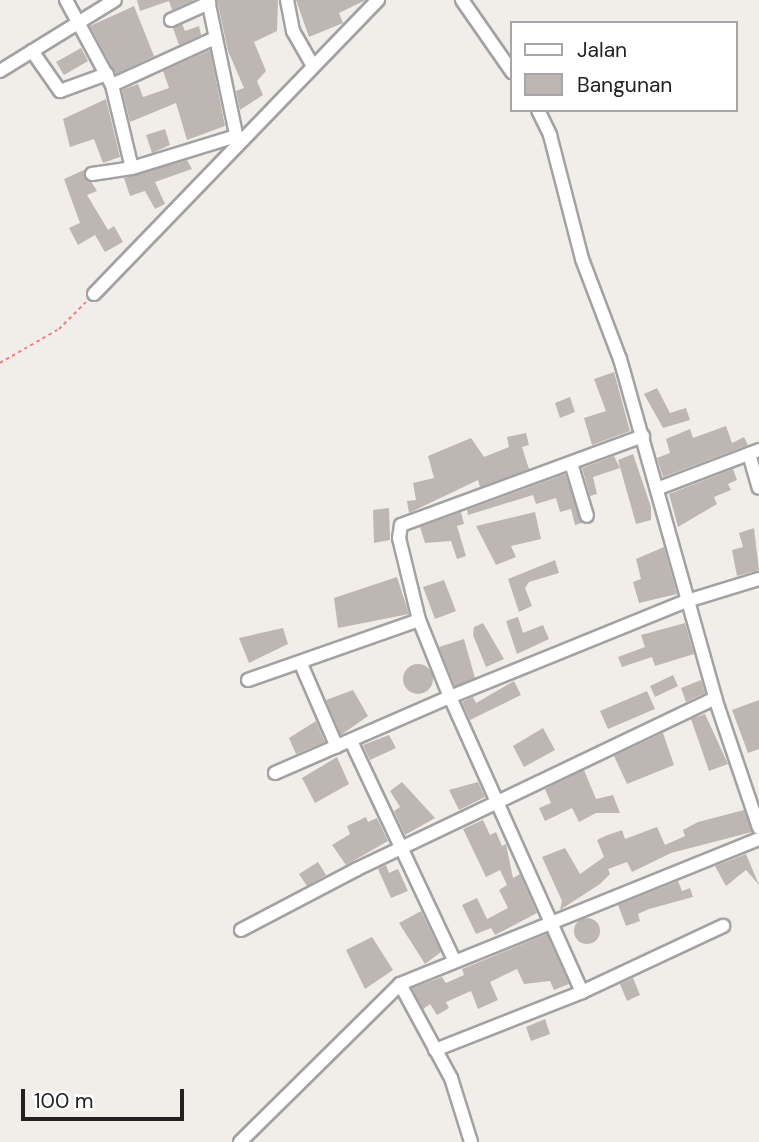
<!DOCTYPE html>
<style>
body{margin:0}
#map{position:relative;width:759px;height:1142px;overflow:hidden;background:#f1eee9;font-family:"DM Sans",sans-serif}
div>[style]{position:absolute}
.building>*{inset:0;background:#beb6b2}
.round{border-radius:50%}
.path>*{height:2px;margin-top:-1px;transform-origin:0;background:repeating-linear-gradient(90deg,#ed7f7e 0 3.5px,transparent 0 7px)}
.roads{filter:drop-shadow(2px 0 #a2a2a2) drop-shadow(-2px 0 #a2a2a2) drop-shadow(0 2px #a2a2a2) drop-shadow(0 -2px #a2a2a2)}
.street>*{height:12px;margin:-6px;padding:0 6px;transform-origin:6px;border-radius:6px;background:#fff}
span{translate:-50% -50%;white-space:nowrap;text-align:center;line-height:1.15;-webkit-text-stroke:6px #fff;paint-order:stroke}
.legend{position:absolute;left:510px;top:21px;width:228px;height:91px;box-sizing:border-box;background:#fff;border:2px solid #a6a6a6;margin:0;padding:9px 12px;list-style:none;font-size:21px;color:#212121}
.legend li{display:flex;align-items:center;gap:14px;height:35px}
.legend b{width:35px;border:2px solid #a6a6a6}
.scale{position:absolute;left:21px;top:1089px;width:163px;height:32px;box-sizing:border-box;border:4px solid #212121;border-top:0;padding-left:9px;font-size:21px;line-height:24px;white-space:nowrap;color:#212121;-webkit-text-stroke:5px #fff;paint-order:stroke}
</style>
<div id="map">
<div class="building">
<div style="clip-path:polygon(137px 0,194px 0,172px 10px,169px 1px,140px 11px)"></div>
<div style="clip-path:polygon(217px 0,278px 0,277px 31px,254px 42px,266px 71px,257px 81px,263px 95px,240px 110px,236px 91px,244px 88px,228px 51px)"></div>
<div style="clip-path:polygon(296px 0,366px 0,339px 13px,343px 23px,309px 37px)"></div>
<div style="clip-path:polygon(134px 6px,154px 56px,116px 74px,90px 26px)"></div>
<div style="clip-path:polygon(182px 24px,185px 31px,199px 26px,201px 35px,179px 45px,173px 28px)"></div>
<div style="clip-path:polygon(81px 48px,88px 61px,64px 75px,56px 62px)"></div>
<div style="clip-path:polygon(210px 50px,225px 126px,187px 140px,176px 103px,130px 122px,122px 90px,138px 84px,143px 97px,169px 88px,163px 71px)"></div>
<div style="clip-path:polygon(106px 99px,120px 157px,103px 163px,94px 139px,70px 147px,63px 119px)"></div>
<div style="clip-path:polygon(165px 129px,170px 145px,152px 153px,146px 135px)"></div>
<div style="clip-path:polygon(187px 160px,192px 169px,155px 182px,165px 204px,155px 209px,145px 191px,130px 196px,124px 178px)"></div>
<div style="clip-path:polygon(84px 170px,97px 191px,87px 195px,108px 230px,114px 226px,123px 242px,105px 252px,95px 235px,78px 245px,69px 228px,80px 223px,64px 179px)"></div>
<div style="clip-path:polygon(614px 372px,630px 431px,592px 445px,584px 418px,606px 411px,594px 379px)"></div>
<div style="clip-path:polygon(657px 388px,670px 413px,686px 408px,690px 420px,663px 428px,644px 394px)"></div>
<div style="clip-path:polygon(570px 397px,575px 412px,560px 418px,555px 403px)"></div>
<div style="clip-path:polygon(726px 426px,732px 443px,744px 437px,748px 445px,663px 477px,657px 458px,670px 453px,666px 439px,690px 429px,693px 438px)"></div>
<div style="clip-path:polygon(526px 433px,529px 445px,522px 447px,529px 469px,480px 487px,478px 480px,409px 513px,407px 501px,416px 500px,413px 483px,434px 478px,428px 456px,471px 438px,484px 457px,509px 447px,507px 437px)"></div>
<div style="clip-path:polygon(633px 454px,651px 507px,651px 520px,636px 524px,618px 460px)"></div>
<div style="clip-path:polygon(614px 456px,620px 468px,593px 477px,597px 494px,590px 496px,582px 468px)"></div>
<div style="clip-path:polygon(733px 469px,737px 480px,728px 484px,731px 490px,714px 497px,717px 504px,678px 527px,669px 494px)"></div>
<div style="clip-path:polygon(565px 474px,582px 523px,575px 525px,571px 509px,560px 512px,556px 498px,536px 504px,533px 495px,468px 515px,467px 510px)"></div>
<div style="clip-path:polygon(389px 508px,390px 540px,374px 543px,373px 510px)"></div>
<div style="clip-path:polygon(461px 512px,464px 524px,457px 526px,466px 556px,457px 559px,451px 541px,425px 543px,420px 527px)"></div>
<div style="clip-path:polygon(535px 512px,541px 539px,511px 546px,516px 557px,496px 565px,476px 526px)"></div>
<div style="clip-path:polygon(754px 528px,759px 570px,737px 576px,732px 550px,743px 547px,739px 533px)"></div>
<div style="clip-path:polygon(664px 547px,677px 594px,639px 603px,633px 582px,641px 579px,636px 559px)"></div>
<div style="clip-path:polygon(555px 560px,559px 573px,529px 582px,525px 588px,532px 606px,519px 612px,508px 579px)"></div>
<div style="clip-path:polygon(397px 577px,409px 614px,338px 628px,334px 598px)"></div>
<div style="clip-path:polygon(444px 580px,456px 611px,435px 619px,423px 587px)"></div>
<div style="clip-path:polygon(518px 617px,523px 633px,543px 625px,549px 639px,517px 654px,506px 621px)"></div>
<div style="clip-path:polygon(483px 623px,504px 659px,486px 667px,473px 635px,474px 627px)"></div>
<div style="clip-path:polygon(685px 623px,694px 654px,655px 666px,652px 657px,622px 667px,618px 657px,645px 647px,641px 635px)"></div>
<div style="clip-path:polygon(283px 628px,288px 644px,249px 663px,239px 638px)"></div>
<div style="clip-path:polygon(464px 639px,475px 678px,455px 686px,439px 647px)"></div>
<div class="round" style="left:403px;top:664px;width:30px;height:30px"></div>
<div style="clip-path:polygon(673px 675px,678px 686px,655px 697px,650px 686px)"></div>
<div style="clip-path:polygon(701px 680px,705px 693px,686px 702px,681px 688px)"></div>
<div style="clip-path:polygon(514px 681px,521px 695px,470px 720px,462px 702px,473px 697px,476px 703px)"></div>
<div style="clip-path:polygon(353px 690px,368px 716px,341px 735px,326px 700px)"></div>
<div style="clip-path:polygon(647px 691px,655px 709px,608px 729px,600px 711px)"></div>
<div style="clip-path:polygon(759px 700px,759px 749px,748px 753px,732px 710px)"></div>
<div style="clip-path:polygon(705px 714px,728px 764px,709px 771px,691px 719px)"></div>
<div style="clip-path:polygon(316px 721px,325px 742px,296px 754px,289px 738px)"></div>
<div style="clip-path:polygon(543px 728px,555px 750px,524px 767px,513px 746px)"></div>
<div style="clip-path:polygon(663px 733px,674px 765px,627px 784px,614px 756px)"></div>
<div style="clip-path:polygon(389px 735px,396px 748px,370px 760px,363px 745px)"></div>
<div style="clip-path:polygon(337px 757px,349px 784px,315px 803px,302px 778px)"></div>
<div style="clip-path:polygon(584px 770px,596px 799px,613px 795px,620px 813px,596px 813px,579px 822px,572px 808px,545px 821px,539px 808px,551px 803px,545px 789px)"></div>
<div style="clip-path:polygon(402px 782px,435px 818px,405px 835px,394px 811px,400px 807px,390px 791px)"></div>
<div style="clip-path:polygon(478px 782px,485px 797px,459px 810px,449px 790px)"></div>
<div style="clip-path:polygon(744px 810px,752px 832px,671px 853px,632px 872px,627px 862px,608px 869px,610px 874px,600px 884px,560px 910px,562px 901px,542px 857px,565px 848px,580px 874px,604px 857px,597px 840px,605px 836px,622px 830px,625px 839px,657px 827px,665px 845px,685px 836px,683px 830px,698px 822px)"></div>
<div style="clip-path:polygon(366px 817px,368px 822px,377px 818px,388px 841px,346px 865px,332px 845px,350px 834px,347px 826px)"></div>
<div style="clip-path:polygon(483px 820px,490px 835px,496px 832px,502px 846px,506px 844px,513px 878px,520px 874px,537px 913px,495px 935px,491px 928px,476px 934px,462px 905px,477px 898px,487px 919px,508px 908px,499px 890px,507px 885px,500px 870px,486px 877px,463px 829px)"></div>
<div style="clip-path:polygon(746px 854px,759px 885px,746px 870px,726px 886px,715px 866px)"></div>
<div style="clip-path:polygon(318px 862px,326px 875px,307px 886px,299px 874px)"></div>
<div style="clip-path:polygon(386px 865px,389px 873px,398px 869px,408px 891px,391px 898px,378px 869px)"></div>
<div style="clip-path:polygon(678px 881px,682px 891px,690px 888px,693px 897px,649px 909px,638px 914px,640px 921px,626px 926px,618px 905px)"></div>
<div style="clip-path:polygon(421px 911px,441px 952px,425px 964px,399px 923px)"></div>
<div class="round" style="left:574px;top:918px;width:26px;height:26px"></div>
<div style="clip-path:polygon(547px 934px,569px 984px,554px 990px,550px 981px,524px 984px,517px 969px,490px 982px,498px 1000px,478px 1009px,471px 991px,446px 1002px,449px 1008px,437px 1015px,430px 1004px,423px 1009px,412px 988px,442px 977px,446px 983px,464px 975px,462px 969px)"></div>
<div style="clip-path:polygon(372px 937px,393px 970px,365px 989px,346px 950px)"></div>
<div style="clip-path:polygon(633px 978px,640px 995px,627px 1001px,620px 984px)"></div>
<div style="clip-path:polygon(545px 1019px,550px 1034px,531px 1041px,526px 1027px)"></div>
</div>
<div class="path">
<div style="left:0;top:363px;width:68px;rotate:-30deg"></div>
<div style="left:59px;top:329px;width:38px;rotate:-45deg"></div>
</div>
<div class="roads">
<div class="street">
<div style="left:66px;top:0;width:97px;rotate:61.6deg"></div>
<div style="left:112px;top:85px;width:85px;rotate:76.5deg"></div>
<div style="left:208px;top:0;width:146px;rotate:78.2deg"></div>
<div style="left:287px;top:0;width:32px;rotate:79deg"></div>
<div style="left:293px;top:31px;width:40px;rotate:60.3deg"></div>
<div style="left:462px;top:0;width:88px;rotate:55.2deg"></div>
<div style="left:171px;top:20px;width:42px;rotate:-24.1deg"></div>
<div style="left:32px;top:51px;width:49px;rotate:55deg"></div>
<div style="left:60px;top:91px;width:50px;rotate:-19.9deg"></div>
<div style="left:0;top:71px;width:135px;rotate:-31.7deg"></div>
<div style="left:112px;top:85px;width:113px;rotate:-24.5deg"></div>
<div style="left:538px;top:110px;width:28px;rotate:64deg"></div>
<div style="left:550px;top:135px;width:128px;rotate:75.5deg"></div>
<div style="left:582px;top:259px;width:107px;rotate:69.2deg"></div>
<div style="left:620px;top:359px;width:352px;rotate:74.3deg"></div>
<div style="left:715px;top:698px;width:137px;rotate:71.3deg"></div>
<div style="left:92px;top:174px;width:40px;rotate:-8.5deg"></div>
<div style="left:132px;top:168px;width:109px;rotate:-17.1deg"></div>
<div style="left:94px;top:294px;width:409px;rotate:-46deg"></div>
<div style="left:749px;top:454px;width:35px;rotate:74deg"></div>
<div style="left:571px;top:463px;width:55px;rotate:73.2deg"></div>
<div style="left:659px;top:488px;width:107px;rotate:-20.8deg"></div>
<div style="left:301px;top:664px;width:90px;rotate:66.6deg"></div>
<div style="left:248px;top:680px;width:181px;rotate:-19.3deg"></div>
<div style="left:351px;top:741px;width:242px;rotate:64.8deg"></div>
<div style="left:275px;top:773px;width:191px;rotate:-23.5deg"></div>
<div style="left:450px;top:697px;width:83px;rotate:-111.9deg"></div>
<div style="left:419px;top:620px;width:84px;rotate:-103.7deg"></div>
<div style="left:399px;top:538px;width:13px;rotate:-81deg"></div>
<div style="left:401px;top:525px;width:258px;rotate:-20.2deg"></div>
<div style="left:241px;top:930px;width:131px;rotate:-27.7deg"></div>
<div style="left:357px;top:869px;width:397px;rotate:-25.5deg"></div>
<div style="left:400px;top:984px;width:107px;rotate:61.5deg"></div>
<div style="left:451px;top:1078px;width:67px;rotate:72.6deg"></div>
<div style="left:582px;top:992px;width:156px;rotate:-25.1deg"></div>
<div style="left:435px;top:1050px;width:158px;rotate:-21.5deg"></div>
<div style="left:582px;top:992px;width:323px;rotate:-114.1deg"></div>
<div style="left:450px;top:697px;width:256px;rotate:-22.1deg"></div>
<div style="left:687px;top:601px;width:75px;rotate:-17deg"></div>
<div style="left:240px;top:1142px;width:225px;rotate:-44.6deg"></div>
<div style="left:400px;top:984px;width:387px;rotate:-22deg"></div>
</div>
</div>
<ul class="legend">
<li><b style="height:9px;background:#fff"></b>Jalan</li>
<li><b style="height:19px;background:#beb6b2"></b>Bangunan</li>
</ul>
<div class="scale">100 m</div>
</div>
